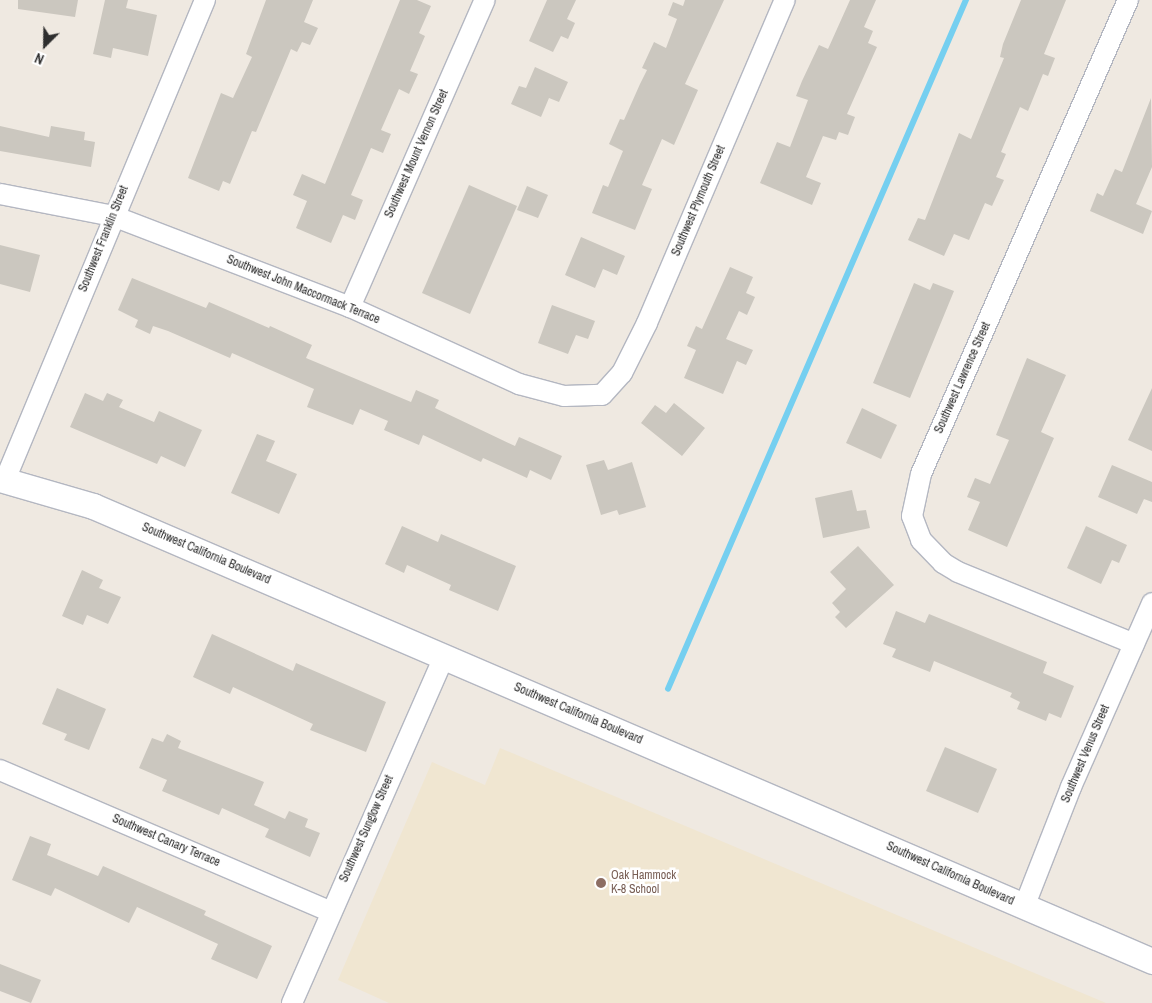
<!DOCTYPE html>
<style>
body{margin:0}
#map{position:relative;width:1152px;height:1003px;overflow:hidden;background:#efe9e1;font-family:"Archivo Narrow",sans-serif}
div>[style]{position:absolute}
.education>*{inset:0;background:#f0e6d1}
.stream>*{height:5.5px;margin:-2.75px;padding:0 2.75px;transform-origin:2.75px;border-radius:2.75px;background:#75cff0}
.building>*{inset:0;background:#cbc7bf}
.roads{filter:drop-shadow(1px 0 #b4b7c1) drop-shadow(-1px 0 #b4b7c1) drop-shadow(0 1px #b4b7c1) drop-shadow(0 -1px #b4b7c1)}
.minor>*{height:20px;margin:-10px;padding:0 10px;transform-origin:10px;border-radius:10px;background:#fff}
.tertiary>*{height:25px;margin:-12.5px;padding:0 12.5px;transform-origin:12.5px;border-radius:12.5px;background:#fff}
.dots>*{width:14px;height:14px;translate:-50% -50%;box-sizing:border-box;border:2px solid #fff;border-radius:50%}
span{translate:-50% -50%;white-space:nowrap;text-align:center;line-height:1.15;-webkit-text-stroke:5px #fff;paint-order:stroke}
.street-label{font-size:12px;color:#2e2e2e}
.education-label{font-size:12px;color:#785e54}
.left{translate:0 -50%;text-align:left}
.north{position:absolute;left:20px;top:20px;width:50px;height:50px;-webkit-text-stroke:4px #fff;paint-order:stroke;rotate:203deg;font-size:14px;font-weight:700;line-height:20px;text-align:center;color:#2e2e2e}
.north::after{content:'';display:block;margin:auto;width:18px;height:22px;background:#2e2e2e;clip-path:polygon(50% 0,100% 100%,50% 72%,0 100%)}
</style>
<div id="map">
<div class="education">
<div style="clip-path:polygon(500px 748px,1106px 1003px,389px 1003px,338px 980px,432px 762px,485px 785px)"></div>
</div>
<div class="stream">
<div style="left:668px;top:689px;width:751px;rotate:-66.61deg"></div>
</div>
<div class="building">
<div style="clip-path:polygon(18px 0,78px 0,75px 17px,18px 9px)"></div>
<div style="clip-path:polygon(105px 0,128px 0,126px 8px,157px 15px,148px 56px,113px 48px,111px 58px,93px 54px)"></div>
<div style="clip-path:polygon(266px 0,313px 0,304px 22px,318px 28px,310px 45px,302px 42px,297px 52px,291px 49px,256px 132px,252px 131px,230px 184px,223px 181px,219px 191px,188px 178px,221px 93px,233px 98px,252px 57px,246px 54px)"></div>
<div style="clip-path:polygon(400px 0,417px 0,431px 6px,419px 33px,425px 36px,410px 71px,418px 74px,409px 94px,399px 89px,381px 130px,391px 134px,383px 153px,371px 148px,351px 195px,363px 200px,355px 220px,343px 215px,331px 243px,296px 228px,307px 201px,293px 195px,302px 174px,325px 184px)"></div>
<div style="clip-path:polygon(547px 0,576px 0,567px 19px,575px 23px,568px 39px,561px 36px,553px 52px,529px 41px)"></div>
<div style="clip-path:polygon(685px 0,724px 0,685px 84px,698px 90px,674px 145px,662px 139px,642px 185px,652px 189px,635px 230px,592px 213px,603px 185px,608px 187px,623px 151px,609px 144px,620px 119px,624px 120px,640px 84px,647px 70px,642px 68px,654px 42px,666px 48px,677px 19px,668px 15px,673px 2px,683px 6px)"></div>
<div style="clip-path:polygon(850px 0,876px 0,864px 27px,873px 31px,868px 43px,877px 47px,847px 114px,855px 117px,848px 135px,839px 132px,836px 140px,823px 136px,806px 177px,821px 183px,812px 205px,760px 183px,777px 142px,790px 147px,808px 100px,796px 96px,802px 81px,819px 45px,828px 49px)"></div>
<div style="clip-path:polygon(1021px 0,1066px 0,1044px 54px,1055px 58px,1048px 76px,1043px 74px,1028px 111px,1020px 107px,1001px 152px,1006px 154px,996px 177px,1004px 180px,992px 206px,985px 203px,969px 240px,954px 234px,944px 256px,908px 240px,918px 218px,925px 220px,959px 133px,971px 139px,1004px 58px,1000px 57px,1003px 44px)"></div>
<div style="clip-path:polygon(535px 67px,568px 82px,559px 102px,549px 98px,541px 117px,511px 104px,519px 86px,526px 88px)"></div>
<div style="clip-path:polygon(1151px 98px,1152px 167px,1136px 204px,1152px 211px,1143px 234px,1090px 211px,1097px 193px,1103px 196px,1115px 169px,1122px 172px)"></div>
<div style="clip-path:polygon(0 126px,49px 137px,51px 126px,85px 132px,84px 140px,95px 142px,91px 167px,0 151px)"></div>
<div style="clip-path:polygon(469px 185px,517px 206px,470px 314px,422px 293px)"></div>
<div style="clip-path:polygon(527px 186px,548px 195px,538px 218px,517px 210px)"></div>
<div style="clip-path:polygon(581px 237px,625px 256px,617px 275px,603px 269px,595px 288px,565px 275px)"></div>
<div style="clip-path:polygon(0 245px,40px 255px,30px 292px,0 284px)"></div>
<div style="clip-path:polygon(730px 267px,753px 277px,746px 293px,755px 297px,747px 315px,739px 311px,726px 339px,753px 350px,746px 365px,737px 361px,723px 394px,684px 378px,696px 350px,687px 346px,696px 326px,702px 329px)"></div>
<div style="clip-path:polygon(132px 278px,206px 308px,209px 302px,269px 328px,270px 326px,312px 345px,306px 358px,411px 402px,416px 390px,439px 400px,435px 408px,515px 446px,519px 437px,562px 456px,551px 480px,530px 470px,527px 478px,483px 458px,481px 462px,423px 435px,419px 445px,384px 430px,388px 421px,360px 409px,353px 425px,307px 407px,314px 389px,232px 353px,230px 358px,168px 331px,153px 326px,150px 334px,135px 327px,138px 320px,118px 310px)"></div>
<div style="clip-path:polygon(914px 283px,930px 290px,933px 283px,954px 291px,910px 398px,873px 383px)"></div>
<div style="clip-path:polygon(552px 305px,595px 321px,588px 339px,576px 335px,568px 354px,538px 343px)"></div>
<div style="clip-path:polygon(1027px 358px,1066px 375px,1041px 432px,1054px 438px,1007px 547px,968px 530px,980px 502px,967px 497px,975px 478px,990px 484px,1009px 440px,996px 435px)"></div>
<div style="clip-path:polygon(1152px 388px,1152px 451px,1128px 440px)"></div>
<div style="clip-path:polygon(85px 393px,103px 401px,107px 393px,123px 400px,119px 407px,154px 422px,159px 411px,202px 430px,185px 467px,161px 456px,157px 464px,70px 427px)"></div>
<div style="clip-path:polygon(674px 403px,705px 428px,682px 456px,641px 423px,655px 405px,666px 413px)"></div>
<div style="clip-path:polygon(862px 408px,897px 425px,881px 459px,846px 443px)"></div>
<div style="clip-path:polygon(257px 434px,275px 441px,266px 461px,297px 474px,279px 514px,231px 493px)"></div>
<div style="clip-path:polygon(604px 460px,608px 470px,632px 462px,646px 507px,619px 515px,617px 510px,601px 515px,586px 465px)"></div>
<div style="clip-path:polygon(1112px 465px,1152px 482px,1152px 502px,1144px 499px,1137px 514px,1098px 497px)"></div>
<div style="clip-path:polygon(852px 490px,857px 511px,866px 510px,870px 528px,823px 538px,815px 498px)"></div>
<div style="clip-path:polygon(402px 526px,438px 542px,441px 534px,516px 566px,498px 611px,449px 590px,451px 585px,407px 565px,404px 573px,385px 564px)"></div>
<div style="clip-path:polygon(1086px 526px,1127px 545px,1119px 563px,1112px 560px,1101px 584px,1067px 568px)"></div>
<div style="clip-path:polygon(858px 546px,894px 585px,846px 628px,835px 617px,840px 612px,832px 603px,846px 589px,830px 572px)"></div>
<div style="clip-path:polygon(82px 570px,103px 580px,99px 588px,121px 597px,108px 624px,87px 615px,83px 625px,62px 616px)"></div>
<div style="clip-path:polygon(896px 611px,925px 623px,929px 614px,1047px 662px,1043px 673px,1074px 686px,1061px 718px,1049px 713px,1046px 721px,1017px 709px,1020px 702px,1010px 697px,1012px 693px,934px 661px,930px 672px,892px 657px,896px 649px,883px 644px)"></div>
<div style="clip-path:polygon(212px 634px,293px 671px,296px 663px,386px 702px,366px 752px,310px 730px,313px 724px,233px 687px,230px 694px,193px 677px)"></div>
<div style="clip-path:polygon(57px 688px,106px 709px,89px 750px,64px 740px,67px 734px,42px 724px)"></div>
<div style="clip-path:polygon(167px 734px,181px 741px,178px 748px,264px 782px,254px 805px,285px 819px,289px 811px,308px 819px,305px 827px,320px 833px,310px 857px,265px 837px,269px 829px,222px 808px,219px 815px,162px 791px,167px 780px,139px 768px,152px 738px,163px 742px)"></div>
<div style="clip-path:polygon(945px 747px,997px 769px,978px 813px,926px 791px)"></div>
<div style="clip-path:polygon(30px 836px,51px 844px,47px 855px,98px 876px,103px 866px,206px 911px,204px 915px,272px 946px,257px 979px,211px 959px,218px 944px,137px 907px,129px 923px,55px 888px,51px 896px,12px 880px)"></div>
<div style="clip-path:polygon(0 964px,41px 980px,31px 1003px,0 991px)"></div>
</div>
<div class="roads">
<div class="minor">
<div style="left:1128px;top:0;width:517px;rotate:113.59deg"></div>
<div style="left:921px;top:474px;width:43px;rotate:102.1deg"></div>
<div style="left:912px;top:516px;width:26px;rotate:69deg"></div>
<div style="left:921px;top:540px;width:32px;rotate:46deg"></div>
<div style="left:943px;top:563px;width:17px;rotate:31deg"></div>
<div style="left:958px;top:572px;width:190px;rotate:22.2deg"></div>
<div style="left:0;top:194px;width:115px;rotate:11deg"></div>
<div style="left:113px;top:216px;width:254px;rotate:21deg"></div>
<div style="left:350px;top:307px;width:186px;rotate:24.5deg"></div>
<div style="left:519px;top:384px;width:47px;rotate:14.9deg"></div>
<div style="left:564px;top:396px;width:38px;rotate:-2deg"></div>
<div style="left:602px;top:395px;width:30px;rotate:-48deg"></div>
<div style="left:622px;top:373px;width:56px;rotate:-63.4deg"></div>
<div style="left:647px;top:323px;width:351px;rotate:-66.9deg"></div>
<div style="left:350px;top:307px;width:335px;rotate:-66.3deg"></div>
<div style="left:5px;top:480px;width:520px;rotate:-67.38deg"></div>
<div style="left:0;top:770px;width:360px;rotate:23.2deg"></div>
<div style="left:1024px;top:907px;width:129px;rotate:-68.6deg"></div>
<div style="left:1071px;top:787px;width:201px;rotate:-66.2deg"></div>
<div style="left:292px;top:1003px;width:379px;rotate:-66.3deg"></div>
</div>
<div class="tertiary">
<div style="left:0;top:479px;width:97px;rotate:16.2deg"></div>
<div style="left:93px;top:506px;width:1153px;rotate:23.25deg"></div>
</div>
</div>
<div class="dots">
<div style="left:601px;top:883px;background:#8d6e63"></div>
</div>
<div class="street-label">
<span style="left:417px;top:154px;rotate:-66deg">Southwest Mount Vernon Street</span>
<span style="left:699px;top:201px;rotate:-67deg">Southwest Plymouth Street</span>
<span style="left:104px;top:239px;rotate:-68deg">Southwest Franklin Street</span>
<span style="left:303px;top:290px;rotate:22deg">Southwest John Maccormack Terrace</span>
<span style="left:963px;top:378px;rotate:-66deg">Southwest Lawrence Street</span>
<span style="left:206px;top:554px;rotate:23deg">Southwest California Boulevard</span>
<span style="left:578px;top:714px;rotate:23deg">Southwest California Boulevard</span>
<span style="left:1086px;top:754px;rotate:-67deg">Southwest Venus Street</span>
<span style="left:367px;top:829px;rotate:-66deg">Southwest Sunglow Street</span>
<span style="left:166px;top:841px;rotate:23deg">Southwest Canary Terrace</span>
<span style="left:950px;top:874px;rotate:24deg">Southwest California Boulevard</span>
</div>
<div class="education-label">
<span class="left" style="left:611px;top:883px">Oak Hammock<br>K-8 School</span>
</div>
<div class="north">N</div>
</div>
